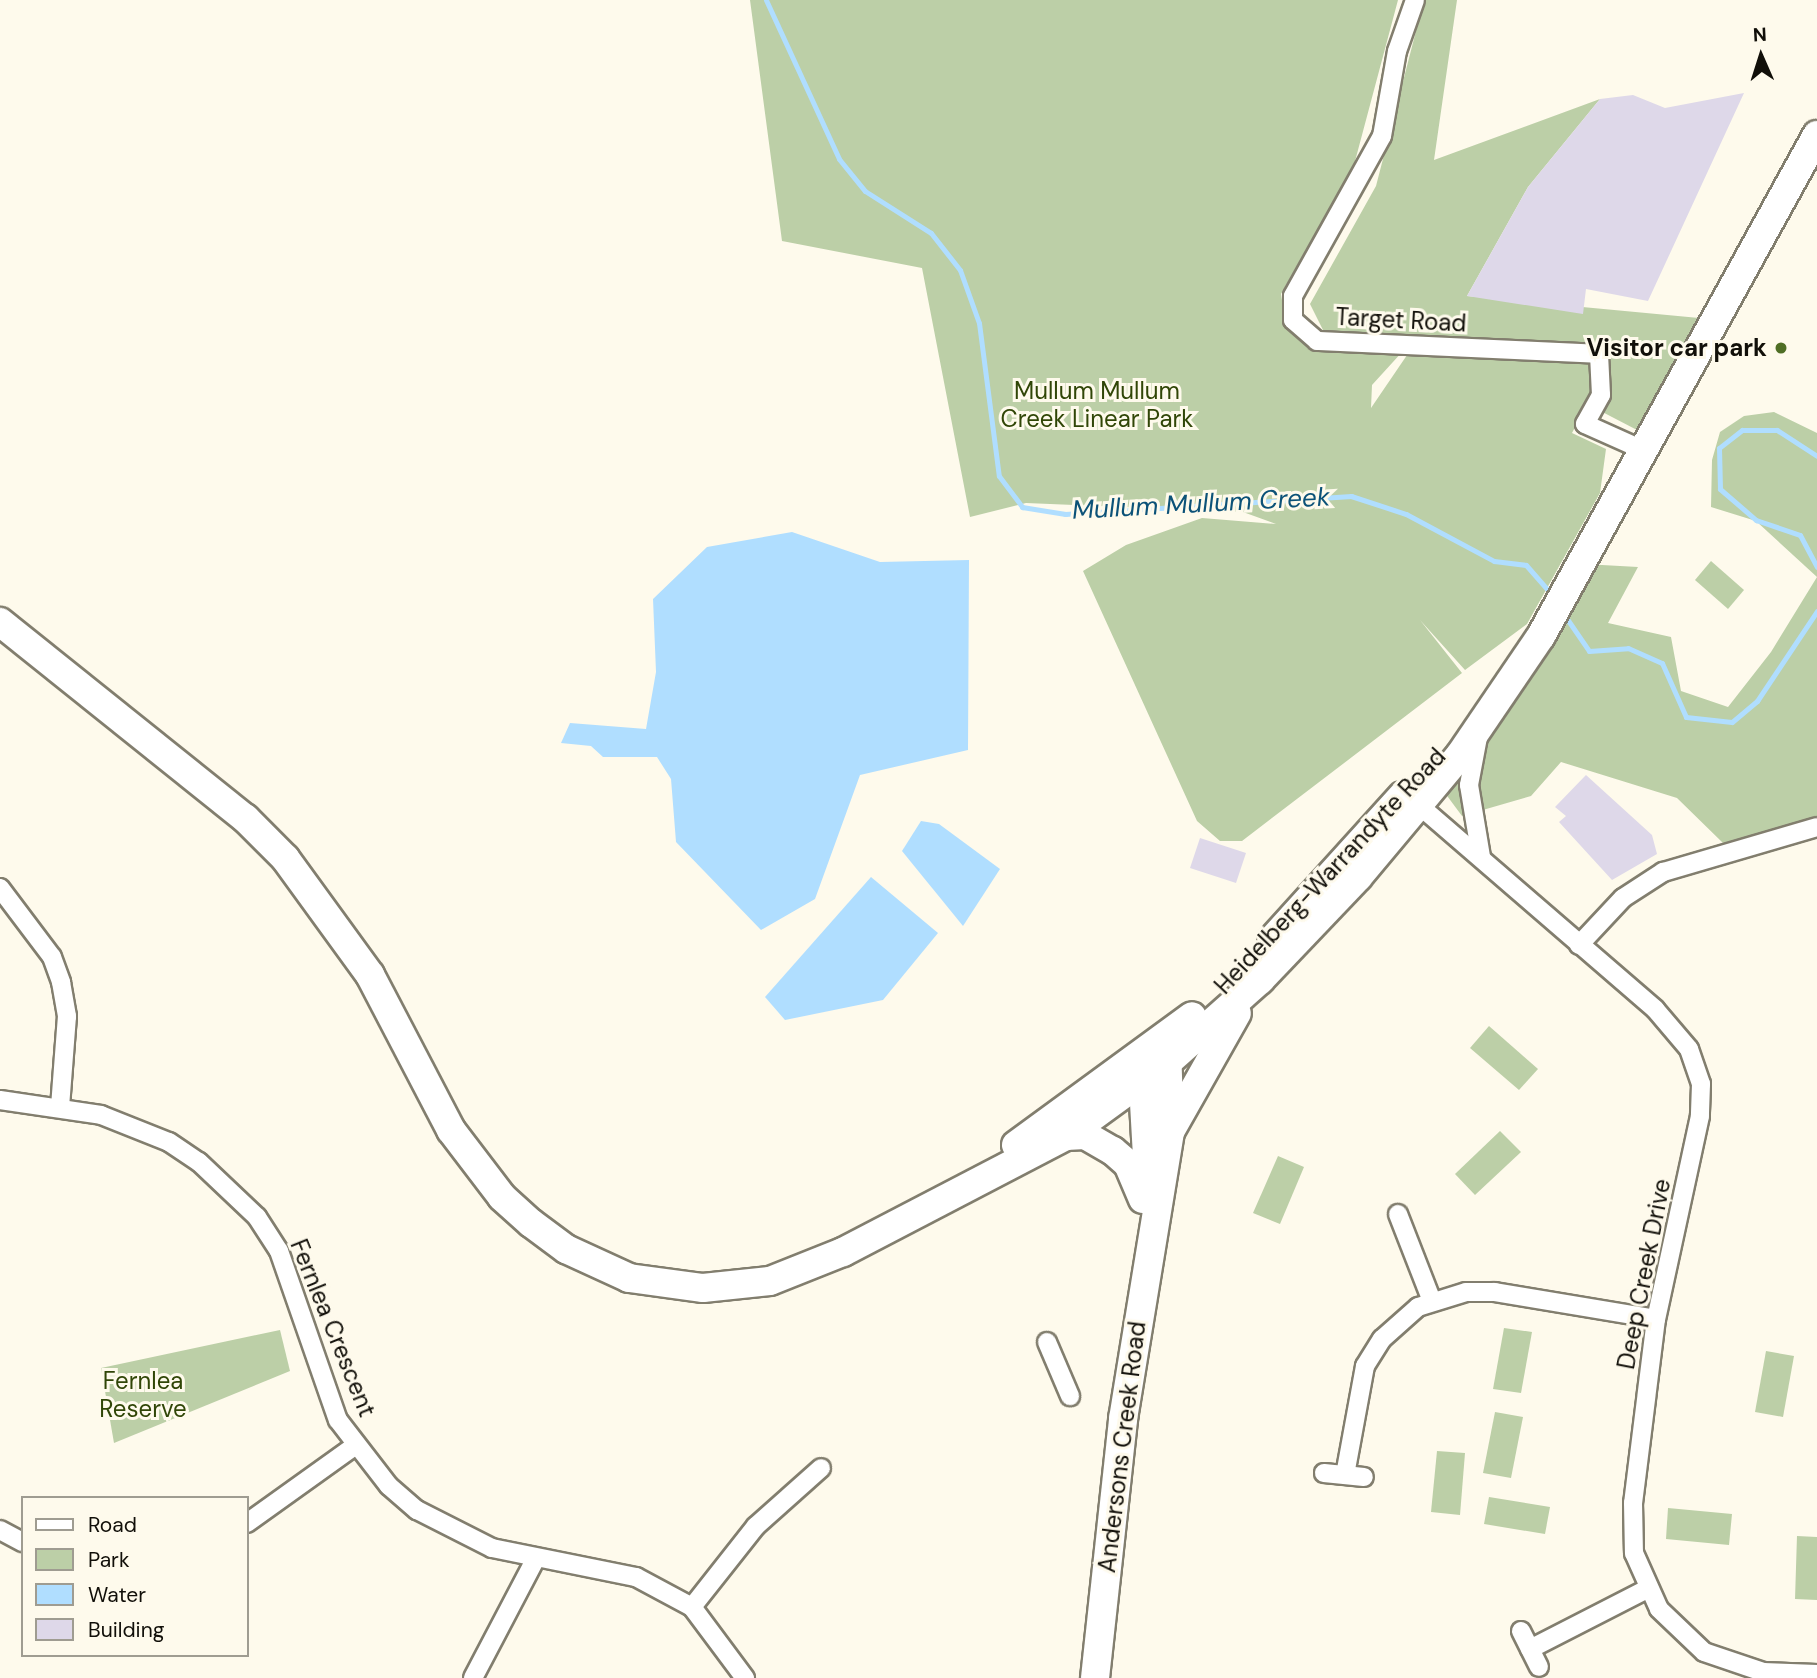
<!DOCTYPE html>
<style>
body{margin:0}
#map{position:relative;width:1817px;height:1678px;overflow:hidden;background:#fefaec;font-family:"DM Sans",sans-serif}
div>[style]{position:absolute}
.green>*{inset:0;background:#bccfa7}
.water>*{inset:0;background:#b0deff}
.stream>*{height:5px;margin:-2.5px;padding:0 2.5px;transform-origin:2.5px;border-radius:2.5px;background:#b0deff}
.building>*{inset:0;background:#ded8e9}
.roads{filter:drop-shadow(2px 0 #827e6e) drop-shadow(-2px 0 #827e6e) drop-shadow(0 2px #827e6e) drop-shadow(0 -2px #827e6e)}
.minor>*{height:18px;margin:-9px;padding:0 9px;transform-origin:9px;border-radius:9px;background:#fff}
.primary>*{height:28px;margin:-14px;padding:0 14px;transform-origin:14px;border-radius:14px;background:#fff}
.dots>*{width:19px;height:19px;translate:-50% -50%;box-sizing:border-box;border:4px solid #fefaec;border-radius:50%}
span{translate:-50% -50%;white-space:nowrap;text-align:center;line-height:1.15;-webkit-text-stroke:6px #fefaec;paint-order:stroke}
.street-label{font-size:24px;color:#110f09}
.poi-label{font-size:24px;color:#110f09;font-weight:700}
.right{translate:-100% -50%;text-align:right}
.park-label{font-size:24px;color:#304607}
.water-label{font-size:26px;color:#0c5278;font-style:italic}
.legend{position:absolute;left:21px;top:1496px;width:228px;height:161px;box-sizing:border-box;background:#fefaec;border:2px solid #9f9c91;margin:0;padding:9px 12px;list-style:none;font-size:21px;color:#110f09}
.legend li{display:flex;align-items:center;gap:14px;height:35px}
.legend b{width:35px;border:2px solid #9f9c91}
.north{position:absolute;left:1726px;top:21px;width:70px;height:70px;-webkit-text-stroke:5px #fefaec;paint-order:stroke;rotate:357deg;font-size:19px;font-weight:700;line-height:28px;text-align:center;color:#110f09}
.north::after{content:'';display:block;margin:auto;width:24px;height:32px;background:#110f09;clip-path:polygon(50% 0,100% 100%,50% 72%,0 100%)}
</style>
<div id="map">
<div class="green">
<div style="clip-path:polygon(750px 0,1398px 0,1354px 165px,1281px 294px,1285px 318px,1314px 346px,1403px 351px,1372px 385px,1371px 408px,1420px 336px,1325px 334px,1310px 304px,1376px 186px,1424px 0,1457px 0,1434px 160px,1600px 99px,1528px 187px,1467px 296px,1699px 318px,1637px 430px,1587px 404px,1572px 433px,1606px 449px,1600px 493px,1527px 624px,1465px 670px,1420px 620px,1462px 673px,1242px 841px,1220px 841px,1197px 821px,1083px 571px,1126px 545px,1202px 518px,1276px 524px,1243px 512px,1026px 503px,970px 517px,922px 268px,782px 241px)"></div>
<div style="clip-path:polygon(1774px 412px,1817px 433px,1817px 818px,1723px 843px,1677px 798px,1561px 762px,1531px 796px,1462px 816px,1442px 789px,1584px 564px,1638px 567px,1608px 623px,1671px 637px,1681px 691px,1728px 707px,1771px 652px,1817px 577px,1756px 521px,1711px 507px,1712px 460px,1720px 432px,1744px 416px)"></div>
<div style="clip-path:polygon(1711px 561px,1744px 590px,1728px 609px,1695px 580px)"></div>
<div style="clip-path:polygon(1489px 1026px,1538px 1069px,1519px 1090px,1470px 1048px)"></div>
<div style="clip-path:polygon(1500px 1131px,1521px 1152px,1475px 1195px,1455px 1174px)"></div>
<div style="clip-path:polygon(1278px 1156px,1304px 1167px,1280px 1224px,1253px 1213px)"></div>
<div style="clip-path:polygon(1504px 1328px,1532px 1332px,1521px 1393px,1493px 1389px)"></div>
<div style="clip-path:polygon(280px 1330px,290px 1371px,114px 1443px,101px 1368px)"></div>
<div style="clip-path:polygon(1766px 1351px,1794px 1356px,1783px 1417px,1755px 1412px)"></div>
<div style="clip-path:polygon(1495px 1412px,1523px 1417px,1511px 1478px,1483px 1473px)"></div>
<div style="clip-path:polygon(1437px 1451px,1465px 1453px,1460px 1515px,1431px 1512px)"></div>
<div style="clip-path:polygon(1489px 1497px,1550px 1507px,1545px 1534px,1484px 1524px)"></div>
<div style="clip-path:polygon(1668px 1508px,1732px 1514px,1729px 1545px,1666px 1539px)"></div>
<div style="clip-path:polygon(1797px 1536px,1817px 1537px,1817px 1600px,1795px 1599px)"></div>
</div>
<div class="water">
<div style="clip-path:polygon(792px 532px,880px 562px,969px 560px,968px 750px,860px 775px,815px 899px,761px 930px,676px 842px,671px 779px,657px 757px,603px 757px,591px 746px,561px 743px,570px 723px,646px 729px,656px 672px,653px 599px,707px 547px)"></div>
<div style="clip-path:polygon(921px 821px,939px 824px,1000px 869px,963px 926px,902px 851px)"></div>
<div style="clip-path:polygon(871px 877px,938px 933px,883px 1000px,785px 1020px,765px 997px)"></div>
</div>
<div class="stream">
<div style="left:766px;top:0;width:175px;rotate:65.3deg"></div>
<div style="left:839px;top:159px;width:41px;rotate:50.9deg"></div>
<div style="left:865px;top:191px;width:78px;rotate:32.5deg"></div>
<div style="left:931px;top:233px;width:47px;rotate:51.9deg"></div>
<div style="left:960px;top:270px;width:56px;rotate:70.3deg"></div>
<div style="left:979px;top:323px;width:154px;rotate:82.6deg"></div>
<div style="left:999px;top:476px;width:39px;rotate:53deg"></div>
<div style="left:1022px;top:507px;width:44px;rotate:9.2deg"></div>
<div style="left:1065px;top:514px;width:287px;rotate:-3.6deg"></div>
<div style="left:1351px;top:496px;width:58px;rotate:18.1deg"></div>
<div style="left:1406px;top:514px;width:100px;rotate:28.1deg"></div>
<div style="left:1494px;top:561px;width:32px;rotate:7deg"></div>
<div style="left:1526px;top:565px;width:41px;rotate:48.9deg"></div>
<div style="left:1817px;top:456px;width:48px;rotate:-147deg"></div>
<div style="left:1777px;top:430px;width:35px;rotate:180deg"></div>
<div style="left:1742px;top:430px;width:29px;rotate:142deg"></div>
<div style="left:1719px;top:448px;width:41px;rotate:88.6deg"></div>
<div style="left:1720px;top:489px;width:48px;rotate:40.7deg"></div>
<div style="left:1756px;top:520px;width:46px;rotate:18.8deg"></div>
<div style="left:1800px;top:535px;width:36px;rotate:62deg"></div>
<div style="left:1563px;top:613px;width:46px;rotate:55.6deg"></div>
<div style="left:1589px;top:651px;width:39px;rotate:-4deg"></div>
<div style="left:1628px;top:648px;width:37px;rotate:24deg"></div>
<div style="left:1662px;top:663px;width:59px;rotate:66deg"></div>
<div style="left:1686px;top:717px;width:46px;rotate:6.2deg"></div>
<div style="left:1732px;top:722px;width:33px;rotate:-40deg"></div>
<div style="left:1757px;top:701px;width:108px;rotate:-56.3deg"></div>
</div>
<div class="building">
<div style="clip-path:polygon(1744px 93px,1648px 301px,1586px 289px,1583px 314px,1467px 296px,1528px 187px,1600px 99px,1633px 95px,1665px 108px)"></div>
<div style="clip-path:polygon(1586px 775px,1652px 835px,1657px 854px,1612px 880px,1559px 822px,1566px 816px,1555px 807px)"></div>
<div style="clip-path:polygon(1200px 838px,1246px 853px,1236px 883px,1190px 868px)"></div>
</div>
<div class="roads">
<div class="minor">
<div style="left:1415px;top:0;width:54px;rotate:109.4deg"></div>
<div style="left:1397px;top:51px;width:86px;rotate:100deg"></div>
<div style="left:1382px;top:136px;width:183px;rotate:119.1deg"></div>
<div style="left:1293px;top:296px;width:24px;rotate:90deg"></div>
<div style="left:1293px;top:320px;width:32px;rotate:41deg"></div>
<div style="left:1317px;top:341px;width:282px;rotate:2.6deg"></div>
<div style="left:1599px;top:354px;width:41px;rotate:87.2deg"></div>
<div style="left:1601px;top:395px;width:33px;rotate:119deg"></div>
<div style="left:1585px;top:424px;width:64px;rotate:24.1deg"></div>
<div style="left:1478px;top:737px;width:49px;rotate:100.6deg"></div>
<div style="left:1469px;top:785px;width:73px;rotate:80.5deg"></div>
<div style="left:1413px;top:800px;width:320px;rotate:40.8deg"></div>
<div style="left:1655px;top:1009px;width:52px;rotate:49.6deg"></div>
<div style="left:1689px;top:1049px;width:37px;rotate:71deg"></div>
<div style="left:1701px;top:1084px;width:32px;rotate:92deg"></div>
<div style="left:1700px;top:1116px;width:208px;rotate:102.2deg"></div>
<div style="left:1656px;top:1319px;width:185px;rotate:97.1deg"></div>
<div style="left:1633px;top:1503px;width:50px;rotate:88.9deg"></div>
<div style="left:1634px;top:1553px;width:61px;rotate:65.9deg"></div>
<div style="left:1659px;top:1609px;width:62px;rotate:43.7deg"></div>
<div style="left:1704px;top:1652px;width:62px;rotate:18.7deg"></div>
<div style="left:1763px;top:1672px;width:54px;rotate:2.1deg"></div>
<div style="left:0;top:888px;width:86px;rotate:53deg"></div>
<div style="left:52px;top:957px;width:27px;rotate:70deg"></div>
<div style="left:61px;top:982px;width:35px;rotate:80deg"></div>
<div style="left:67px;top:1016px;width:91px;rotate:94.4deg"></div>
<div style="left:1579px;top:945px;width:64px;rotate:-46.9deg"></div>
<div style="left:1623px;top:898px;width:48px;rotate:-33deg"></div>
<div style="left:1663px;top:872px;width:160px;rotate:-16.3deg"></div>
<div style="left:0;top:1100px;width:102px;rotate:8.4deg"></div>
<div style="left:101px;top:1115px;width:73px;rotate:21.7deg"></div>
<div style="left:169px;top:1142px;width:36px;rotate:34deg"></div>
<div style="left:199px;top:1162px;width:80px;rotate:43.5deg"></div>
<div style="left:257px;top:1217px;width:40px;rotate:57.1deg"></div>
<div style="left:279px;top:1251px;width:179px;rotate:70.8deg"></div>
<div style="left:338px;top:1420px;width:83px;rotate:52.3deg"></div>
<div style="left:389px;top:1486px;width:37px;rotate:41deg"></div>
<div style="left:417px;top:1510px;width:84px;rotate:26.9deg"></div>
<div style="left:492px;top:1548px;width:147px;rotate:11.4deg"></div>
<div style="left:636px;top:1577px;width:64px;rotate:28.2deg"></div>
<div style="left:692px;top:1607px;width:89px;rotate:53.3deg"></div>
<div style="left:1398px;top:1214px;width:93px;rotate:68.7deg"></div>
<div style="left:1047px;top:1342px;width:59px;rotate:66.9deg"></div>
<div style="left:1324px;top:1473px;width:40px;rotate:5.7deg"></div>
<div style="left:1345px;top:1475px;width:111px;rotate:-79.6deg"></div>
<div style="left:1365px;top:1366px;width:32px;rotate:-58deg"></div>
<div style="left:1382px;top:1339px;width:48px;rotate:-41.6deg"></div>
<div style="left:1418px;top:1307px;width:50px;rotate:-17.4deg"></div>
<div style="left:1466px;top:1292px;width:29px"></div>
<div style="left:1495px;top:1292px;width:163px;rotate:9.5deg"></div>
<div style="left:247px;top:1523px;width:134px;rotate:-35.6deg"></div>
<div style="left:0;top:1530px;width:26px;rotate:28deg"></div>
<div style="left:692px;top:1607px;width:103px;rotate:-51.7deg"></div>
<div style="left:756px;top:1526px;width:87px;rotate:-41.7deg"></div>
<div style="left:1521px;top:1631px;width:40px;rotate:63.4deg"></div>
<div style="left:1530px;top:1649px;width:131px;rotate:-27.1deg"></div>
<div style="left:473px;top:1678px;width:133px;rotate:-62.3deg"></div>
</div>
<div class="primary">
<div style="left:0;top:622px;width:314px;rotate:38.7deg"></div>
<div style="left:245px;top:818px;width:57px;rotate:45deg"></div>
<div style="left:285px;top:858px;width:145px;rotate:54deg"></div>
<div style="left:370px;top:975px;width:175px;rotate:62.4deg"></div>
<div style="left:451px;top:1130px;width:84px;rotate:52.7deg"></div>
<div style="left:502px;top:1197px;width:39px;rotate:42deg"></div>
<div style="left:531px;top:1223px;width:44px;rotate:36.6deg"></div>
<div style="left:566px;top:1249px;width:69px;rotate:24.7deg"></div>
<div style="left:629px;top:1278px;width:75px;rotate:7.7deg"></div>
<div style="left:703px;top:1288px;width:67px;rotate:-6deg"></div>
<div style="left:770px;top:1281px;width:79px;rotate:-21.7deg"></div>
<div style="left:843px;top:1252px;width:251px;rotate:-27.5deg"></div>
<div style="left:1066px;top:1136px;width:127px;rotate:-36.1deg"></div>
<div style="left:1169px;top:1061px;width:122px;rotate:-41.7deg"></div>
<div style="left:1260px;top:980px;width:142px;rotate:-46.4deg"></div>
<div style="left:1358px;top:877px;width:159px;rotate:-50.1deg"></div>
<div style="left:1460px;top:755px;width:144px;rotate:-55.8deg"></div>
<div style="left:1541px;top:636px;width:572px;rotate:-61.15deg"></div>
<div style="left:1272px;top:940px;width:194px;rotate:-47.9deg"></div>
<div style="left:1142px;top:1067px;width:126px;rotate:86.8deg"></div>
<div style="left:1171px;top:1130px;width:134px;rotate:-60.6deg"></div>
<div style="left:1066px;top:1136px;width:19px;rotate:-3deg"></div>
<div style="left:1085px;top:1135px;width:32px;rotate:30deg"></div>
<div style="left:1113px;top:1151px;width:20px;rotate:41deg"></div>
<div style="left:1128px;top:1164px;width:38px;rotate:67deg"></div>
<div style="left:1016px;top:1145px;width:218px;rotate:-36.2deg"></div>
<div style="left:1095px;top:1678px;width:261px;rotate:-83.8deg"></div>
<div style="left:1123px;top:1419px;width:292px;rotate:-80.7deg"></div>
<div style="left:1170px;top:1131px;width:83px;rotate:-92.1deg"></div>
</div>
</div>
<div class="dots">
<div style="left:1781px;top:348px;background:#4f6e25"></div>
</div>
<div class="street-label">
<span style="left:1401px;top:320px;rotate:3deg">Target Road</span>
<span style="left:1330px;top:871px;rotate:-47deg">Heidelberg-Warrandyte Road</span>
<span style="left:1644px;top:1274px;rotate:-79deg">Deep Creek Drive</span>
<span style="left:333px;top:1328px;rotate:68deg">Fernlea Crescent</span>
<span style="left:1122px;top:1447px;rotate:-83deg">Andersons Creek Road</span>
</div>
<div class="poi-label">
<span class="right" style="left:1767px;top:348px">Visitor car park</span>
</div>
<div class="park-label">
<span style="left:1097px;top:405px">Mullum Mullum<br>Creek Linear Park</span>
<span style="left:143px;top:1395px">Fernlea<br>Reserve</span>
</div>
<div class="water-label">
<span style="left:1201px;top:504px;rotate:-3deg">Mullum Mullum Creek</span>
</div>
<ul class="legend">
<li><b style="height:9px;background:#fff"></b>Road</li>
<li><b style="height:19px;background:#bccfa7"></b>Park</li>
<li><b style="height:19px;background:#b0deff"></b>Water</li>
<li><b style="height:19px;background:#ded8e9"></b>Building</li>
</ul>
<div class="north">N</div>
</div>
